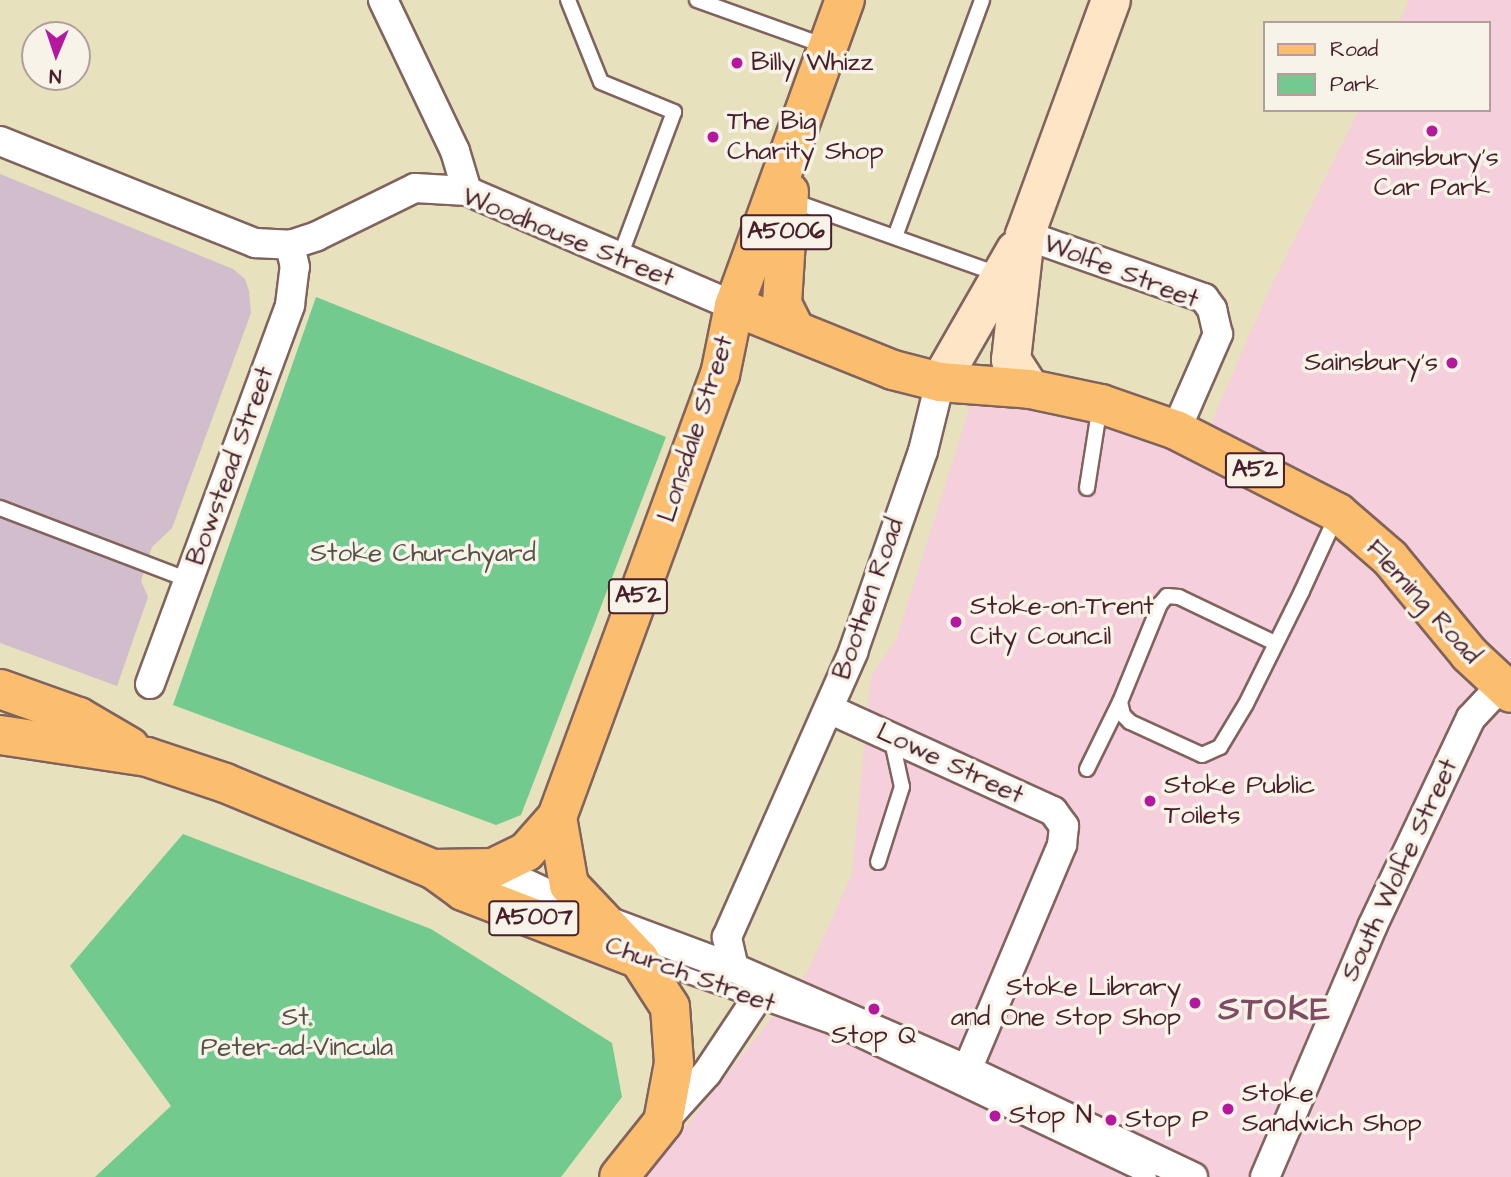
<!DOCTYPE html>
<style>
body{margin:0}
#map{position:relative;width:1511px;height:1177px;overflow:hidden;background:#e7e1be;font-family:"Architects Daughter",sans-serif}
div>[style]{position:absolute}
.built>*{inset:0;background:#f5cfdb}
.industrial>*{inset:0;background:#d1bdcc}
.green>*{inset:0;background:#73ca8e}
.roads{filter:drop-shadow(2px 0 #81635e) drop-shadow(-2px 0 #81635e) drop-shadow(0 2px #81635e) drop-shadow(0 -2px #81635e)}
.lane>*{height:14px;margin:-7px;padding:0 7px;transform-origin:7px;border-radius:7px;background:#fff}
.street>*{height:28px;margin:-14px;padding:0 14px;transform-origin:14px;border-radius:14px;background:#fff}
.secondary>*{height:38px;margin:-19px;padding:0 19px;transform-origin:19px;border-radius:19px;background:#fde5c5}
.primary>*{height:38px;margin:-19px;padding:0 19px;transform-origin:19px;border-radius:19px;background:#fbbd6e}
.dots>*{width:19px;height:19px;translate:-50% -50%;box-sizing:border-box;border:4px solid #f7f3e8;border-radius:50%}
span{translate:-50% -50%;white-space:nowrap;text-align:center;line-height:1.15;-webkit-text-stroke:7px #f7f3e8;paint-order:stroke}
.shield-label span{padding:2px 5px;background:#f7f3e8;border:2px solid;border-radius:5px;-webkit-text-stroke-width:0}
.shield-label{font-size:24px;color:#4a1f2b;font-weight:700}
.poi-label{font-size:26px;color:#4a1f2b}
.left{translate:0 -50%;text-align:left}
.right{translate:-100% -50%;text-align:right}
.street-label{font-size:26px;color:#4a1f2b}
.park-label{font-size:26px;color:#565249}
.district-label{font-size:33px;color:#7f4c63;font-weight:700;letter-spacing:2px}
.legend{position:absolute;left:1263px;top:21px;width:228px;height:91px;box-sizing:border-box;background:#f7f3e8;border:2px solid #b29e9c;margin:0;padding:9px 12px;list-style:none;font-size:21px;color:#4a1f2b}
.legend li{display:flex;align-items:center;gap:14px;height:35px}
.legend b{width:35px;border:2px solid #b29e9c}
.north{position:absolute;left:21px;top:21px;width:70px;height:70px;box-sizing:border-box;background:#f7f3e8;border:2px solid #b29e9c;border-radius:50%;rotate:182deg;font-size:19px;font-weight:700;line-height:28px;text-align:center;color:#4a1f2b}
.north::after{content:'';display:block;margin:auto;width:24px;height:32px;background:#b5179e;clip-path:polygon(50% 0,100% 100%,50% 72%,0 100%)}
</style>
<div id="map">
<div class="built">
<div style="clip-path:polygon(1409px 0,1511px 0,1511px 1177px,646px 1177px,807px 973px,852px 874px,871px 676px,897px 638px,973px 397px,1061px 406px,1198px 454px,1265px 299px,1359px 110px,1488px 110px,1488px 23px,1399px 23px)"></div>
</div>
<div class="industrial">
<div style="clip-path:polygon(0 174px,233px 269px,245px 279px,249px 291px,251px 313px,172px 528px,152px 547px,141px 581px,148px 597px,117px 686px,0 643px)"></div>
</div>
<div class="green">
<div style="clip-path:polygon(316px 297px,666px 437px,521px 815px,496px 825px,173px 705px)"></div>
<div style="clip-path:polygon(183px 834px,431px 929px,612px 1043px,622px 1097px,561px 1177px,95px 1177px,171px 1106px,70px 966px)"></div>
</div>
<div class="roads">
<div class="lane">
<div style="left:568px;top:0;width:88px;rotate:68.1deg"></div>
<div style="left:601px;top:82px;width:79px;rotate:22.3deg"></div>
<div style="left:674px;top:112px;width:157px;rotate:110.5deg"></div>
<div style="left:697px;top:0;width:139px;rotate:19.7deg"></div>
<div style="left:790px;top:200px;width:224px;rotate:19.6deg"></div>
<div style="left:896px;top:234px;width:249px;rotate:-69.8deg"></div>
<div style="left:1087px;top:488px;width:84px;rotate:-81.1deg"></div>
<div style="left:0;top:508px;width:202px;rotate:20.9deg"></div>
<div style="left:1275px;top:643px;width:106px;rotate:-154.4deg"></div>
<div style="left:1179px;top:597px;width:12px;rotate:-175deg"></div>
<div style="left:1167px;top:596px;width:11px;rotate:131deg"></div>
<div style="left:1160px;top:604px;width:106px;rotate:112.2deg"></div>
<div style="left:1120px;top:702px;width:13px;rotate:77deg"></div>
<div style="left:1123px;top:715px;width:10px;rotate:45deg"></div>
<div style="left:1130px;top:722px;width:79px;rotate:24.6deg"></div>
<div style="left:1202px;top:755px;width:20px;rotate:-24deg"></div>
<div style="left:1220px;top:747px;width:50px;rotate:-58.8deg"></div>
<div style="left:1246px;top:704px;width:126px;rotate:-63.6deg"></div>
<div style="left:1302px;top:591px;width:84px;rotate:-65.3deg"></div>
<div style="left:1087px;top:769px;width:75px;rotate:-63.8deg"></div>
<div style="left:878px;top:862px;width:79px;rotate:-72.3deg"></div>
<div style="left:902px;top:787px;width:51px;rotate:-102.4deg"></div>
<div style="left:649px;top:962px;width:193px;rotate:19.4deg"></div>
<div style="left:831px;top:1026px;width:352px;rotate:25.4deg"></div>
</div>
<div class="street">
<div style="left:383px;top:0;width:167px;rotate:64.5deg"></div>
<div style="left:455px;top:151px;width:42px;rotate:73.3deg"></div>
<div style="left:0;top:141px;width:275px;rotate:21.8deg"></div>
<div style="left:255px;top:243px;width:35px;rotate:3deg"></div>
<div style="left:290px;top:245px;width:28px;rotate:-18deg"></div>
<div style="left:317px;top:236px;width:109px;rotate:-26.1deg"></div>
<div style="left:415px;top:188px;width:52px;rotate:3.3deg"></div>
<div style="left:467px;top:191px;width:291px;rotate:23.3deg"></div>
<div style="left:1025px;top:235px;width:190px;rotate:19.4deg"></div>
<div style="left:1204px;top:298px;width:14px;rotate:54deg"></div>
<div style="left:1212px;top:309px;width:26px;rotate:77deg"></div>
<div style="left:1218px;top:334px;width:105px;rotate:113.6deg"></div>
<div style="left:150px;top:684px;width:404px;rotate:-69.7deg"></div>
<div style="left:290px;top:305px;width:38px;rotate:-83deg"></div>
<div style="left:295px;top:267px;width:23px;rotate:-103deg"></div>
<div style="left:829px;top:709px;width:246px;rotate:24.5deg"></div>
<div style="left:1053px;top:811px;width:19px;rotate:54deg"></div>
<div style="left:1064px;top:826px;width:19px;rotate:96deg"></div>
<div style="left:1062px;top:845px;width:244px;rotate:112.9deg"></div>
<div style="left:493px;top:868px;width:120px;rotate:25.1deg"></div>
<div style="left:602px;top:919px;width:141px;rotate:20.4deg"></div>
<div style="left:734px;top:968px;width:254px;rotate:23.6deg"></div>
<div style="left:967px;top:1070px;width:250px;rotate:25.3deg"></div>
<div style="left:734px;top:968px;width:32px;rotate:-103deg"></div>
<div style="left:727px;top:937px;width:312px;rotate:-66.1deg"></div>
<div style="left:853px;top:652px;width:213px;rotate:-70.8deg"></div>
<div style="left:923px;top:451px;width:71px;rotate:-76.2deg"></div>
<div style="left:663px;top:1122px;width:66px;rotate:-48.1deg"></div>
<div style="left:707px;top:1073px;width:108px;rotate:-56.3deg"></div>
<div style="left:1265px;top:1177px;width:272px;rotate:-66.8deg"></div>
<div style="left:1372px;top:927px;width:231px;rotate:-64.7deg"></div>
<div style="left:1471px;top:718px;width:42px;rotate:-46.9deg"></div>
</div>
<div class="secondary">
<div style="left:940px;top:382px;width:152px;rotate:-60.1deg"></div>
<div style="left:1030px;top:389px;width:35px;rotate:-123deg"></div>
<div style="left:1011px;top:360px;width:126px;rotate:-83.6deg"></div>
<div style="left:1025px;top:235px;width:250px;rotate:-69.9deg"></div>
</div>
<div class="primary">
<div style="left:789px;top:192px;width:112px;rotate:93.6deg"></div>
<div style="left:782px;top:304px;width:29px;rotate:63deg"></div>
<div style="left:734px;top:306px;width:171px;rotate:21.9deg"></div>
<div style="left:893px;top:370px;width:49px;rotate:14.3deg"></div>
<div style="left:940px;top:382px;width:90px;rotate:4.4deg"></div>
<div style="left:1030px;top:389px;width:73px;rotate:11.9deg"></div>
<div style="left:1101px;top:404px;width:79px;rotate:19.1deg"></div>
<div style="left:1176px;top:430px;width:182px;rotate:27.1deg"></div>
<div style="left:1338px;top:513px;width:69px;rotate:40.9deg"></div>
<div style="left:1390px;top:558px;width:124px;rotate:50.5deg"></div>
<div style="left:1469px;top:654px;width:57px;rotate:42.9deg"></div>
<div style="left:0;top:689px;width:84px;rotate:19.5deg"></div>
<div style="left:79px;top:717px;width:59px;rotate:30.5deg"></div>
<div style="left:0;top:735px;width:149px;rotate:8.5deg"></div>
<div style="left:147px;top:757px;width:82px;rotate:18.4deg"></div>
<div style="left:225px;top:783px;width:225px;rotate:22.5deg"></div>
<div style="left:433px;top:869px;width:37px;rotate:36deg"></div>
<div style="left:463px;top:891px;width:189px;rotate:21.1deg"></div>
<div style="left:557px;top:817px;width:69px;rotate:80deg"></div>
<div style="left:569px;top:885px;width:102px;rotate:46.6deg"></div>
<div style="left:639px;top:959px;width:57px;rotate:57.1deg"></div>
<div style="left:670px;top:1007px;width:56px;rotate:85.9deg"></div>
<div style="left:674px;top:1063px;width:60px;rotate:100.6deg"></div>
<div style="left:663px;top:1122px;width:70px;rotate:128.7deg"></div>
<div style="left:433px;top:869px;width:60px;rotate:-1deg"></div>
<div style="left:493px;top:868px;width:37px;rotate:-26deg"></div>
<div style="left:526px;top:852px;width:47px;rotate:-48.5deg"></div>
<div style="left:557px;top:817px;width:471px;rotate:-69.8deg"></div>
<div style="left:720px;top:375px;width:70px;rotate:-78.5deg"></div>
<div style="left:734px;top:306px;width:326px;rotate:-70.1deg"></div>
</div>
</div>
<div class="dots">
<div style="left:737px;top:63px;background:#b5179e"></div>
<div style="left:1432px;top:131px;background:#b5179e"></div>
<div style="left:713px;top:137px;background:#b5179e"></div>
<div style="left:1452px;top:363px;background:#b5179e"></div>
<div style="left:956px;top:622px;background:#b5179e"></div>
<div style="left:1150px;top:801px;background:#b5179e"></div>
<div style="left:1195px;top:1003px;background:#b5179e"></div>
<div style="left:874px;top:1009px;background:#b5179e"></div>
<div style="left:1228px;top:1109px;background:#b5179e"></div>
<div style="left:995px;top:1116px;background:#b5179e"></div>
<div style="left:1111px;top:1120px;background:#b5179e"></div>
</div>
<div class="shield-label">
<span style="left:786px;top:232px">A5006</span>
<span style="left:1255px;top:470px">A52</span>
<span style="left:638px;top:596px">A52</span>
<span style="left:534px;top:918px">A5007</span>
</div>
<div class="poi-label">
<span class="left" style="left:751px;top:63px">Billy Whizz</span>
<span class="left" style="left:727px;top:137px">The Big<br>Charity Shop</span>
<span style="left:1432px;top:173px">Sainsbury's<br>Car Park</span>
<span class="right" style="left:1438px;top:363px">Sainsbury's</span>
<span class="left" style="left:970px;top:622px">Stoke-on-Trent<br>City Council</span>
<span class="left" style="left:1164px;top:801px">Stoke Public<br>Toilets</span>
<span class="right" style="left:1181px;top:1003px">Stoke Library<br>and One Stop Shop</span>
<span style="left:874px;top:1036px">Stop Q</span>
<span class="left" style="left:1242px;top:1109px">Stoke<br>Sandwich Shop</span>
<span class="left" style="left:1009px;top:1116px">Stop N</span>
<span class="left" style="left:1125px;top:1120px">Stop P</span>
</div>
<div class="street-label">
<span style="left:568px;top:238px;rotate:22deg">Woodhouse Street</span>
<span style="left:1121px;top:272px;rotate:21deg">Wolfe Street</span>
<span style="left:696px;top:429px;rotate:-72deg">Lonsdale Street</span>
<span style="left:231px;top:466px;rotate:-70deg">Bowstead Street</span>
<span style="left:869px;top:599px;rotate:-71deg">Boothen Road</span>
<span style="left:1423px;top:602px;rotate:48deg">Fleming Road</span>
<span style="left:950px;top:764px;rotate:25deg">Lowe Street</span>
<span style="left:1400px;top:870px;rotate:-65deg">South Wolfe Street</span>
<span style="left:690px;top:975px;rotate:20deg">Church Street</span>
</div>
<div class="park-label">
<span style="left:423px;top:554px">Stoke Churchyard</span>
<span style="left:297px;top:1033px">St.<br>Peter-ad-Vincula</span>
</div>
<div class="district-label">
<span style="left:1275px;top:1010px">STOKE</span>
</div>
<ul class="legend">
<li><b style="height:9px;background:#fbbd6e"></b>Road</li>
<li><b style="height:19px;background:#73ca8e"></b>Park</li>
</ul>
<div class="north">N</div>
</div>
